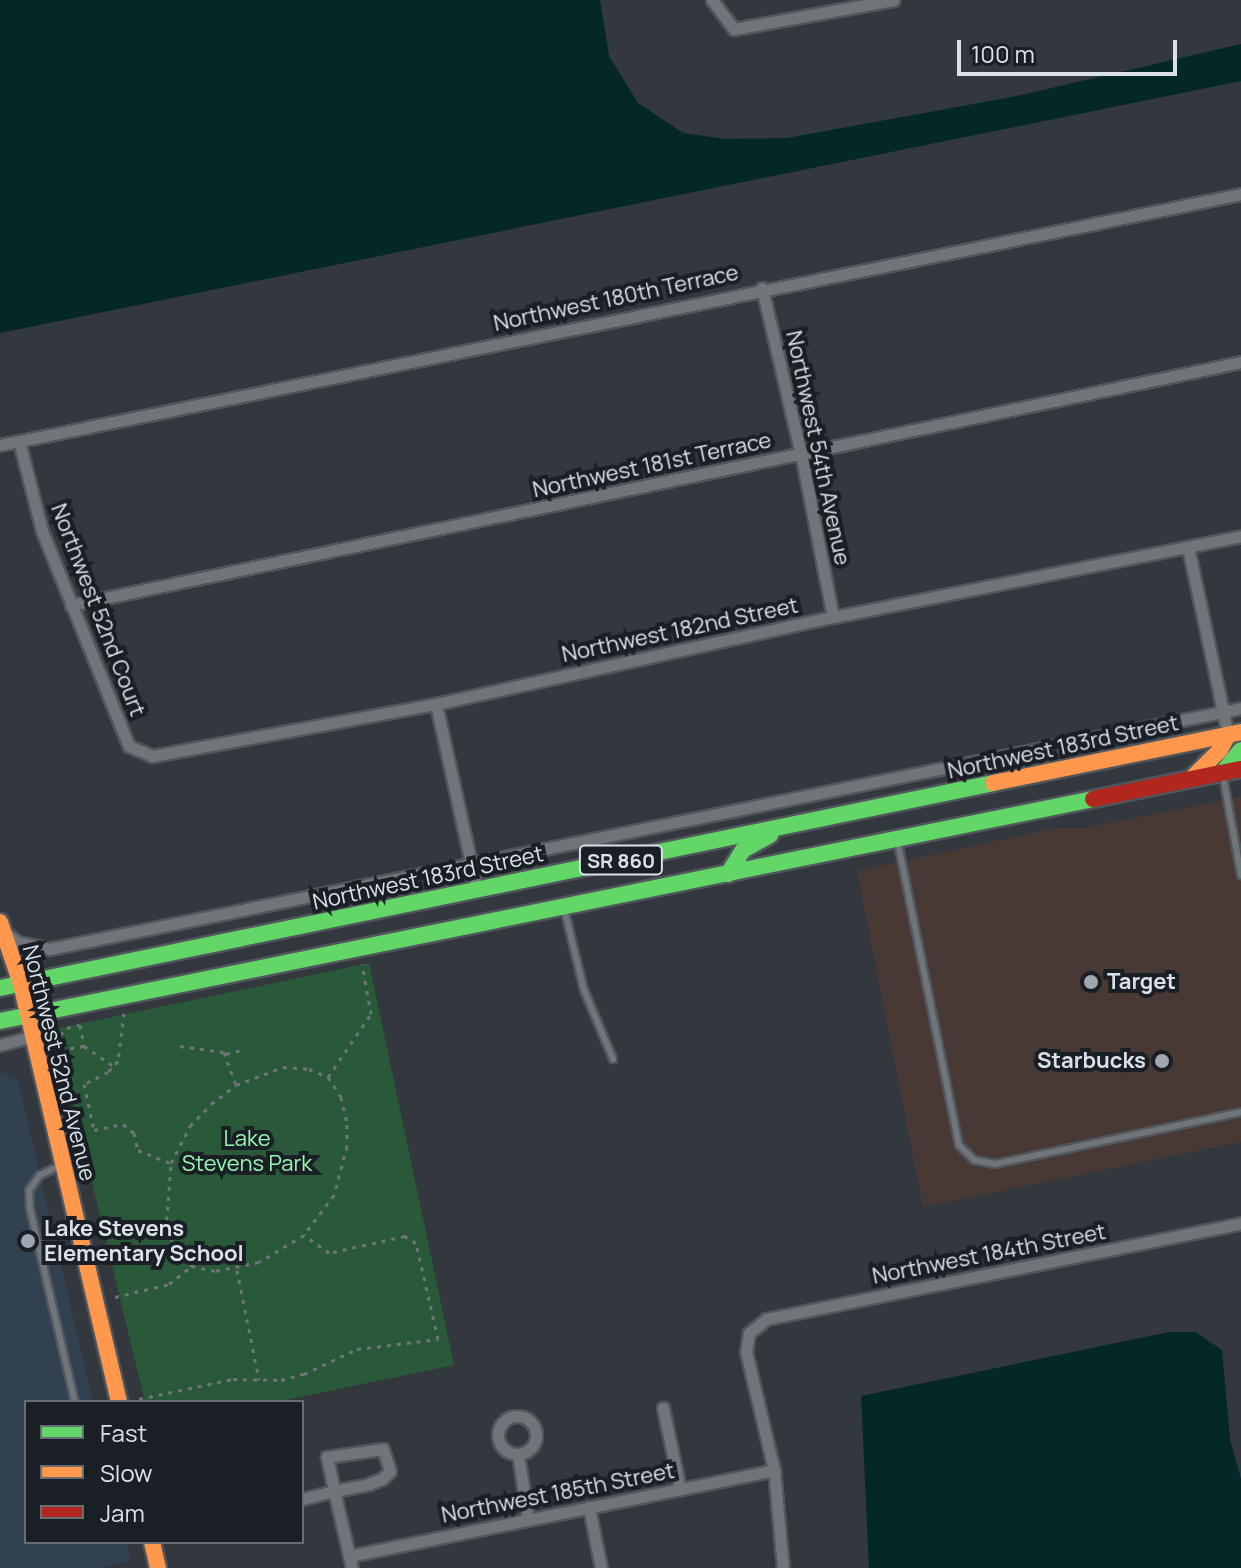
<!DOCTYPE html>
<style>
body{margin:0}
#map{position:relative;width:1241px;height:1568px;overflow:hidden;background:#32383e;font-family:Manrope,sans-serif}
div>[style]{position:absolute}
.commercial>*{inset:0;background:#493935}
.built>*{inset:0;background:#314150}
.green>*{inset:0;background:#2a5939}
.water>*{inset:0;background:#042727}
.path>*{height:3px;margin-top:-1.5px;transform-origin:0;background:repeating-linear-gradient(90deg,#6f7479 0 4px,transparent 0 10px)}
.roads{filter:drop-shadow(2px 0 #50565c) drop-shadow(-2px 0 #50565c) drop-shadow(0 2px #50565c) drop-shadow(0 -2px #50565c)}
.lane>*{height:6px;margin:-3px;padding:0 3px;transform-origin:3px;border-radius:3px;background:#70757a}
.street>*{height:11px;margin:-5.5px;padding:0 5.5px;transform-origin:5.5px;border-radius:5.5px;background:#70757a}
.street>.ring{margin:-5.5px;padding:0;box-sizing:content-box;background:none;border:11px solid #70757a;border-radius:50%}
.fast>*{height:16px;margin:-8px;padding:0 8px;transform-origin:8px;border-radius:8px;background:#63d668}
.slow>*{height:16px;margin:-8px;padding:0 8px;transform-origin:8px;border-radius:8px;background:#ff974d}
.jam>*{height:16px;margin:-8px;padding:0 8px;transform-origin:8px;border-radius:8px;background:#b3261e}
.dots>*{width:22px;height:22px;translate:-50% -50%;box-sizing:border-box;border:4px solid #191f24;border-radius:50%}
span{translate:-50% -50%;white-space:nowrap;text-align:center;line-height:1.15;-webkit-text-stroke:8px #191f24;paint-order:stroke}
.shield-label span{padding:2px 6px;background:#191f24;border:2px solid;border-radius:6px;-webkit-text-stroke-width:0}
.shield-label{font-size:20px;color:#dae1e9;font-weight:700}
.street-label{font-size:22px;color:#dae1e9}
.poi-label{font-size:22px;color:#dae1e9;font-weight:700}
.left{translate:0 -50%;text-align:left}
.right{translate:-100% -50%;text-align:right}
.park-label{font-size:22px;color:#97f6af}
.legend{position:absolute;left:24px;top:1400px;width:280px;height:144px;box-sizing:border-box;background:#191f24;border:2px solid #666d73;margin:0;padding:10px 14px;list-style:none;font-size:24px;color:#dae1e9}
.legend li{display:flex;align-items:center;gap:16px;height:40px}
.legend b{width:40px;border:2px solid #666d73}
.scale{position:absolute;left:957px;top:40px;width:220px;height:36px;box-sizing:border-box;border:4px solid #dae1e9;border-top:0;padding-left:10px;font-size:24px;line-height:28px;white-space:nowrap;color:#dae1e9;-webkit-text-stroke:6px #191f24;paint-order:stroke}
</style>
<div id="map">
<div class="commercial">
<div style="clip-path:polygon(1241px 797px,1241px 1142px,923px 1207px,857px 871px,1056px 828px,1083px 828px)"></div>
</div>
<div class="built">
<div style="clip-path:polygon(0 1071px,18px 1080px,93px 1402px,26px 1402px,26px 1542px,126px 1542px,131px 1561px,96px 1568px,0 1568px)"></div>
</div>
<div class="green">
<div style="clip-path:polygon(369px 963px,454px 1365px,276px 1402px,145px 1402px,55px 1029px)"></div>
</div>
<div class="water">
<div style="clip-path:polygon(0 0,600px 0,609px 56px,638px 103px,683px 133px,725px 139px,787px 138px,1017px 96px,1241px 44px,1241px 81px,0 333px)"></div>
<div style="clip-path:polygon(1169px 1332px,1196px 1332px,1222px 1350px,1230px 1440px,1241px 1479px,1241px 1568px,869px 1568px,861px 1396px)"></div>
</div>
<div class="path">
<div style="left:124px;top:1013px;width:48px;rotate:97.1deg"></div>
<div style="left:118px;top:1061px;width:15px;rotate:132deg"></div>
<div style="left:108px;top:1072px;width:27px;rotate:153deg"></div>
<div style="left:84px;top:1084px;width:47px;rotate:77.7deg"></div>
<div style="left:94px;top:1130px;width:30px;rotate:-12deg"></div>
<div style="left:123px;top:1124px;width:14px;rotate:39deg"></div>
<div style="left:134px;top:1133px;width:17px;rotate:77deg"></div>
<div style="left:138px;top:1150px;width:35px;rotate:22deg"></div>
<div style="left:84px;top:1046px;width:22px;rotate:170deg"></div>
<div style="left:62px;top:1050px;width:15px;rotate:-98deg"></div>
<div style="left:60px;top:1035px;width:10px;rotate:-45deg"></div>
<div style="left:67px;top:1028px;width:13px;rotate:-13deg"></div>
<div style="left:80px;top:1025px;width:21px;rotate:79deg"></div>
<div style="left:84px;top:1046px;width:36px;rotate:34deg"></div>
<div style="left:180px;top:1046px;width:44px;rotate:7.8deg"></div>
<div style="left:224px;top:1052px;width:35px;rotate:70deg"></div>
<div style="left:226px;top:1054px;width:16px;rotate:-15deg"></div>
<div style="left:283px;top:1067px;width:26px;rotate:4deg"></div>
<div style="left:309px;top:1069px;width:21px;rotate:23deg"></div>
<div style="left:328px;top:1077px;width:24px;rotate:57deg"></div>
<div style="left:341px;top:1097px;width:28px;rotate:77deg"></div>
<div style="left:347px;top:1124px;width:22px;rotate:90deg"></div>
<div style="left:347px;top:1146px;width:51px;rotate:104.9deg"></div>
<div style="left:334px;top:1195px;width:50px;rotate:126.9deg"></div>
<div style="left:304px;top:1235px;width:52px;rotate:149deg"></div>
<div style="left:259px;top:1262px;width:45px;rotate:168.4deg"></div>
<div style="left:215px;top:1271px;width:24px;rotate:-168deg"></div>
<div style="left:192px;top:1266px;width:20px;rotate:-135deg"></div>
<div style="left:178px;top:1252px;width:25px;rotate:-119deg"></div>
<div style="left:166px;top:1230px;width:67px;rotate:-85.7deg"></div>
<div style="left:171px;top:1163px;width:42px;rotate:-62.8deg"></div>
<div style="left:190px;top:1126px;width:30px;rotate:-46deg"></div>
<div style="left:211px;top:1104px;width:31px;rotate:-37deg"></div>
<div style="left:236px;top:1085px;width:50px;rotate:-21deg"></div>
<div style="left:328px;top:1077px;width:76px;rotate:-55.7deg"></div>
<div style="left:371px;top:1014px;width:51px;rotate:-100.2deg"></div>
<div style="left:237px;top:1270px;width:112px;rotate:78.7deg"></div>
<div style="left:115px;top:1297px;width:56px;rotate:-13.5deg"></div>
<div style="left:169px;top:1284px;width:29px;rotate:-38deg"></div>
<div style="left:139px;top:1399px;width:96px;rotate:-12deg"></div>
<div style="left:233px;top:1379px;width:48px;rotate:1.2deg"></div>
<div style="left:281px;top:1380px;width:24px;rotate:-15deg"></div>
<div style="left:304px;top:1374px;width:59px;rotate:-25.3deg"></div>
<div style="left:357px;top:1349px;width:82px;rotate:-7deg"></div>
<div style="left:438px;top:1339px;width:98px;rotate:-102.9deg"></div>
<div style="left:416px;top:1243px;width:13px;rotate:-148deg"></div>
<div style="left:405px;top:1236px;width:78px;rotate:167.4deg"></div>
<div style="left:329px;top:1253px;width:31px;rotate:-144deg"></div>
</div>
<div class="roads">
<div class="lane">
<div style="left:1223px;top:776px;width:101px;rotate:79.7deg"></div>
<div style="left:898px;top:843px;width:308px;rotate:78.6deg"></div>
<div style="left:959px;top:1145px;width:21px;rotate:45deg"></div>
<div style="left:974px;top:1160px;width:21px;rotate:11deg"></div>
<div style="left:995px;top:1164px;width:251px;rotate:-11.9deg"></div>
<div style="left:564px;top:908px;width:84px;rotate:76.3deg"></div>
<div style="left:584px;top:990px;width:75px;rotate:67.2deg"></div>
<div style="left:63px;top:1164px;width:25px;rotate:154deg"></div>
<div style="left:40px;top:1175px;width:19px;rotate:126deg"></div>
<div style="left:29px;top:1190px;width:19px;rotate:87deg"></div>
<div style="left:30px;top:1209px;width:198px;rotate:76.9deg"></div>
</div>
<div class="street">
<div style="left:712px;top:0;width:36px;rotate:53deg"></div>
<div style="left:734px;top:29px;width:162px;rotate:-10.3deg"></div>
<div style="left:762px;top:288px;width:171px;rotate:76.8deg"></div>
<div style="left:801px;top:454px;width:166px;rotate:78.9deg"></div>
<div style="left:19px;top:441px;width:93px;rotate:75.7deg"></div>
<div style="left:42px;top:531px;width:232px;rotate:68deg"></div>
<div style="left:129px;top:746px;width:25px;rotate:23deg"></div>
<div style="left:152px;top:756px;width:289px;rotate:-10.4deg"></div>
<div style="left:436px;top:704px;width:406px;rotate:-12.4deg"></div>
<div style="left:833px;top:617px;width:416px;rotate:-11.2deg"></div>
<div style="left:0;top:445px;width:1266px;rotate:-11.43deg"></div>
<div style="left:1188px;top:547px;width:192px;rotate:78deg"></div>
<div style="left:71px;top:605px;width:1195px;rotate:-11.73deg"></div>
<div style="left:436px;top:704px;width:190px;rotate:77.6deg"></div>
<div style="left:3px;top:930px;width:18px;rotate:41deg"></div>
<div style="left:17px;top:942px;width:33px;rotate:12deg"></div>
<div style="left:49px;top:949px;width:1216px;rotate:-11.43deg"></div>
<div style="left:0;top:1045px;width:34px;rotate:-15deg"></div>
<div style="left:663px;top:1408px;width:83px;rotate:78.1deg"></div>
<div class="ring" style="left:498px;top:1416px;width:27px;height:27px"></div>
<div style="left:518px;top:1454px;width:66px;rotate:81.3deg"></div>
<div style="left:302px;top:1499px;width:33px;rotate:-14deg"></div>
<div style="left:334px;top:1491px;width:36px;rotate:-11deg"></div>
<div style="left:369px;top:1484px;width:14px;rotate:-21deg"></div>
<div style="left:382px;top:1479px;width:11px;rotate:-45deg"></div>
<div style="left:390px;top:1471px;width:23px;rotate:-108deg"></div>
<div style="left:383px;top:1449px;width:57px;rotate:171.9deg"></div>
<div style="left:327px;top:1457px;width:35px;rotate:78deg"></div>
<div style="left:334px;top:1491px;width:79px;rotate:76.8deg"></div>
<div style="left:589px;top:1507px;width:62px;rotate:78.9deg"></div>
<div style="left:349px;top:1556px;width:434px;rotate:-11.4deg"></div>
<div style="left:783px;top:1568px;width:98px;rotate:-95.2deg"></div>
<div style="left:774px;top:1470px;width:121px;rotate:-103.3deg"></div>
<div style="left:746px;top:1352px;width:19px;rotate:-81deg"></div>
<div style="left:749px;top:1333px;width:22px;rotate:-39deg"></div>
<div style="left:766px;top:1319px;width:485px;rotate:-11.4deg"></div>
</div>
<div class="fast">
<div style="left:1223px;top:772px;width:28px;rotate:-51deg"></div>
<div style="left:728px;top:874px;width:28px;rotate:-58deg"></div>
<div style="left:743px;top:850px;width:31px;rotate:-29deg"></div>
<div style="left:0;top:988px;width:1014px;rotate:-11.66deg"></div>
<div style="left:0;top:1021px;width:1115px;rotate:-11.48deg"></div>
</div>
<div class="slow">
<div style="left:1193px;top:777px;width:38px;rotate:-45deg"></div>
<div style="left:1220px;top:750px;width:17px;rotate:-62deg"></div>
<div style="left:993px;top:783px;width:253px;rotate:-11.6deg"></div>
<div style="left:0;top:922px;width:65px;rotate:71.3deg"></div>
<div style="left:21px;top:984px;width:429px;rotate:76.8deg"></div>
<div style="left:152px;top:1542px;width:27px;rotate:77deg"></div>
</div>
<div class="jam">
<div style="left:1093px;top:799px;width:151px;rotate:-11.5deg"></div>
</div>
</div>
<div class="dots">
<div style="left:1091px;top:982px;background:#9fa6ad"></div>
<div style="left:1162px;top:1061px;background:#9fa6ad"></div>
<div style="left:28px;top:1241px;background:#9fa6ad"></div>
</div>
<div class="shield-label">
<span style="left:621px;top:860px">SR 860</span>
</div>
<div class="street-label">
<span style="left:616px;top:298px;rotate:-12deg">Northwest 180th Terrace</span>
<span style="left:818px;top:448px;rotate:78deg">Northwest 54th Avenue</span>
<span style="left:652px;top:465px;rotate:-12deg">Northwest 181st Terrace</span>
<span style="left:98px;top:610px;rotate:69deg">Northwest 52nd Court</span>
<span style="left:680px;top:630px;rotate:-12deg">Northwest 182nd Street</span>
<span style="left:1063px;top:747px;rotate:-12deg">Northwest 183rd Street</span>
<span style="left:428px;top:878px;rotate:-12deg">Northwest 183rd Street</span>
<span style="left:59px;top:1063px;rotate:76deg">Northwest 52nd Avenue</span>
<span style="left:989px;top:1254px;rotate:-11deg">Northwest 184th Street</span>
<span style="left:558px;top:1493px;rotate:-11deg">Northwest 185th Street</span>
</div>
<div class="poi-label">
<span class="left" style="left:1107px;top:982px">Target</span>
<span class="right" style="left:1146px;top:1061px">Starbucks</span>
<span class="left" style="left:44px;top:1241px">Lake Stevens<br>Elementary School</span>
</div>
<div class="park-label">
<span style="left:247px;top:1151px">Lake<br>Stevens Park</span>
</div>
<ul class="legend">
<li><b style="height:10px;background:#63d668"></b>Fast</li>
<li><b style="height:10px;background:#ff974d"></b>Slow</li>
<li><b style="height:10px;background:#b3261e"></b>Jam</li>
</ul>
<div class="scale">100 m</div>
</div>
